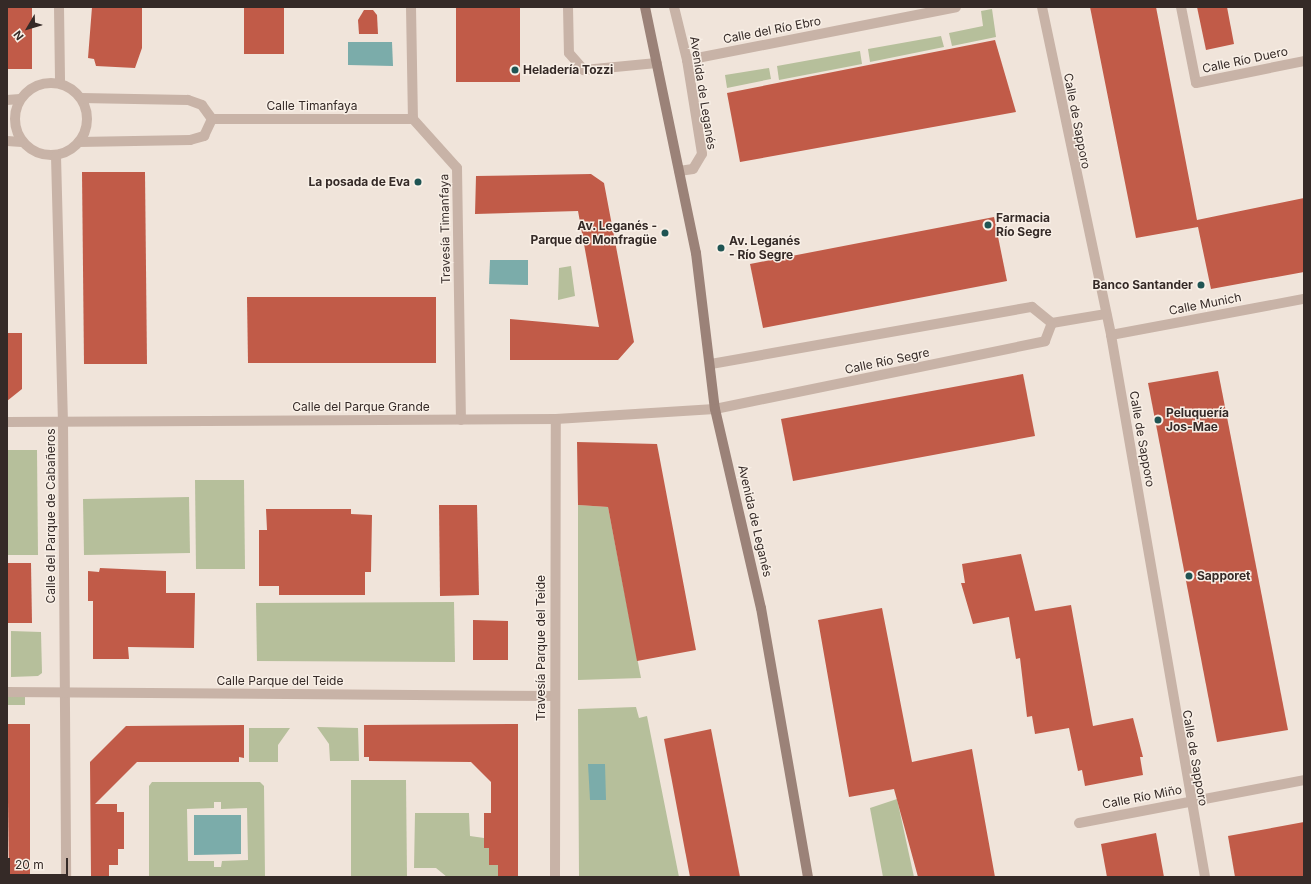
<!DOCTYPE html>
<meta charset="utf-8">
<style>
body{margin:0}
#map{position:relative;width:1311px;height:884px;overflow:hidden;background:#f0e4da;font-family:Inter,sans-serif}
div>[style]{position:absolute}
.green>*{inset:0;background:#b6bf9b}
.water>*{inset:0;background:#7bacaa}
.building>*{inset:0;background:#c15b48}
.street>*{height:10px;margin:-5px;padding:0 5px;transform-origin:5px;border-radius:5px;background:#c8b3a7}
.street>.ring{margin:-5px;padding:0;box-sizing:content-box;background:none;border:10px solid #c8b3a7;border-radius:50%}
.secondary>*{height:10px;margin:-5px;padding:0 5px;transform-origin:5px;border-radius:5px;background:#9b8278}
.dots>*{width:11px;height:11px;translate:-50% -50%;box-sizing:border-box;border:2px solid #f8efe6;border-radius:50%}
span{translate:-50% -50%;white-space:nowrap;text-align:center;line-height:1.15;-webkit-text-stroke:3px #f8efe6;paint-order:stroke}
.street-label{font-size:12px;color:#352a27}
.poi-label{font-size:12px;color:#352a27;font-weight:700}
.left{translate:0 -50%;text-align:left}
.right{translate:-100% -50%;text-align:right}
.frame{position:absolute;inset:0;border:8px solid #352a27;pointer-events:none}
.north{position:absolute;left:8px;top:8px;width:40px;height:40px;-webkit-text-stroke:3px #f8efe6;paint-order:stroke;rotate:232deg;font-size:11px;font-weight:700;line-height:16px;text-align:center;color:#352a27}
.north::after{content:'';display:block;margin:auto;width:14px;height:18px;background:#352a27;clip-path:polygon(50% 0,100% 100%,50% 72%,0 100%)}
.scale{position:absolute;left:8px;top:858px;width:60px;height:18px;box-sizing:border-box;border:2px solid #352a27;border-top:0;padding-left:5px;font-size:12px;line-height:14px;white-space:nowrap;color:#352a27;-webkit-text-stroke:3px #f8efe6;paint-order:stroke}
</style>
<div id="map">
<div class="green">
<div style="clip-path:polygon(992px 9px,996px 37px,952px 46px,949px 33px,983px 26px,981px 11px)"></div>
<div style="clip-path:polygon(941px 36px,944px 47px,870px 62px,868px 49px)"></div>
<div style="clip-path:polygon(860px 51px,862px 64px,779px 80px,777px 66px)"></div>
<div style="clip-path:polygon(769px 68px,771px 79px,727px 88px,725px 75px)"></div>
<div style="clip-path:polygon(571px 266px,575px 296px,558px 300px,559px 268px)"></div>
<div style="clip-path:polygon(7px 450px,37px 450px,38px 555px,7px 555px)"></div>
<div style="clip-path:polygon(195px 480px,244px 480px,245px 569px,196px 569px)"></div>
<div style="clip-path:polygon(189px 497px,190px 553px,84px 555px,83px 499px)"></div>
<div style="clip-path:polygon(578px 505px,608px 507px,641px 678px,578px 680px)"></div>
<div style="clip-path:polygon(454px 602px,455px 662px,257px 661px,256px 603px)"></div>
<div style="clip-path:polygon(11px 631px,41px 632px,42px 673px,38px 676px,11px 677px)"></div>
<div style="clip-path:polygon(7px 695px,25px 695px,25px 705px,7px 705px)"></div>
<div style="clip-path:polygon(636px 707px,639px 718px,647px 716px,679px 877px,579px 877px,578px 709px)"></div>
<div style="clip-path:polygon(317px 727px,358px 728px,359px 761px,330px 761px,329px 744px)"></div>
<div style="clip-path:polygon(249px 728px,290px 728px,278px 745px,278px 762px,249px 762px)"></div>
<div style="clip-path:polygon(351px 780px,406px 780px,407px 877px,351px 877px)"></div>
<div style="clip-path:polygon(evenodd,152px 782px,260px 782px,264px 786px,265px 877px,149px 877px,149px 786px,152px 782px,214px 802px,221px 802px,221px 809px,247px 808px,248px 860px,222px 861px,221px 867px,214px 867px,214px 861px,188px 861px,187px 809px,214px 808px,214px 802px)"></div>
<div style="clip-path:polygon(897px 799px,914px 877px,883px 877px,870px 808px)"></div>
<div style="clip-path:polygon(415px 813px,469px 813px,470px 836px,484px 838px,498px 865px,498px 877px,447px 877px,436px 868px,414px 868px)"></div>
</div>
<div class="water">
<div style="clip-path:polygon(348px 42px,392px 42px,393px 66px,348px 65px)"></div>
<div style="clip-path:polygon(490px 260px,528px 260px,528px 285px,489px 284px)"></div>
<div style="clip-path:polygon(588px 764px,605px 764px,606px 800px,590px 800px)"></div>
<div style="clip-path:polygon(194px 815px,241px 815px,241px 854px,194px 855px)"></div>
</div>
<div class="building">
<div style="clip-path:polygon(7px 7px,32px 7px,32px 69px,7px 69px)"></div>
<div style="clip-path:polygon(92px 7px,142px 7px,142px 48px,135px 68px,96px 66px,94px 59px,88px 58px)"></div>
<div style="clip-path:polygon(244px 7px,284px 7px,284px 54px,244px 54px)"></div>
<div style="clip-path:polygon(456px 7px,520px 7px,520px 82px,456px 82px)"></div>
<div style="clip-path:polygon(1090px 7px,1156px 7px,1197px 220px,1304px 198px,1304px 272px,1211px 289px,1198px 227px,1136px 238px)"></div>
<div style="clip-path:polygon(1197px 7px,1227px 7px,1234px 44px,1206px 50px)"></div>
<div style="clip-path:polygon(364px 10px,373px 10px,377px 15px,378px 34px,359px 34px,358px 20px)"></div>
<div style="clip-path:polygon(995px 40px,1016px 112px,740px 162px,727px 93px)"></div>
<div style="clip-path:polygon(82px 172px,145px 172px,147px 364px,84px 364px)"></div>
<div style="clip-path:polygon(591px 174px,604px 183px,634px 342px,618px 360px,510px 360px,510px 319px,599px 327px,578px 211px,475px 214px,476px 176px)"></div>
<div style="clip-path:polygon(994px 217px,1007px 281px,763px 328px,750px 264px)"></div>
<div style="clip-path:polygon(247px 297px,436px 297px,436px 363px,248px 363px)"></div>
<div style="clip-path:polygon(7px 333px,22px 333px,22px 389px,7px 401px)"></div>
<div style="clip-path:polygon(1218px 371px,1288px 730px,1217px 742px,1148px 383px)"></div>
<div style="clip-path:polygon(1023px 374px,1035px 436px,793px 481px,781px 419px)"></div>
<div style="clip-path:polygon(577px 442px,657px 444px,696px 650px,637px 661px,608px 507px,578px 505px)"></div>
<div style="clip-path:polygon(439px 505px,477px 505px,479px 595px,440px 596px)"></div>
<div style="clip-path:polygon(266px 509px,351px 509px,351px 514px,372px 515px,371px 572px,365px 572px,365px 595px,279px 595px,279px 586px,259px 586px,259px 530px,267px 530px)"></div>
<div style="clip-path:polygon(1021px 554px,1035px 611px,1071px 605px,1093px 726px,1133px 718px,1143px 757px,1140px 757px,1143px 775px,1085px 786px,1082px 770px,1078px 771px,1069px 728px,1035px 734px,1032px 716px,1027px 717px,1020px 658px,1016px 659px,1009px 617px,973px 624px,961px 583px,965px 583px,962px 564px)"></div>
<div style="clip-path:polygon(7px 563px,31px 563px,32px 623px,7px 623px)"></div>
<div style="clip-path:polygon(100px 568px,166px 571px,166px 593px,195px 593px,194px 648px,128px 647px,129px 659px,93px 659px,93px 601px,88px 601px,88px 571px,99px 572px)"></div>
<div style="clip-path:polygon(882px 608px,912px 762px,972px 749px,995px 877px,918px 877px,894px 789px,849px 797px,818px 620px)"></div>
<div style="clip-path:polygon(473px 620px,508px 621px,508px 660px,473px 660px)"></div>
<div style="clip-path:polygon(7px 724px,30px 724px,30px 877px,9px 877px)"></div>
<div style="clip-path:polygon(518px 724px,518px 877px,498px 877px,498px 865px,489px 865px,489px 848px,484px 848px,484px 813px,491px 813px,491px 782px,471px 762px,369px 761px,369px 757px,364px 757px,364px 725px)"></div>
<div style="clip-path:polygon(244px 725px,244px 758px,239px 757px,239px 762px,137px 762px,95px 804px,117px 804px,117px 812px,124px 812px,124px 849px,118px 849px,118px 865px,109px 865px,109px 877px,91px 877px,90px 762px,126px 726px)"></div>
<div style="clip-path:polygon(711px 729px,740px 877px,690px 877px,664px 739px)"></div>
<div style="clip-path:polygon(1304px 822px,1304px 877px,1235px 877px,1228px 836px)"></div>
<div style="clip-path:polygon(1156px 833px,1164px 877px,1107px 877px,1101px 844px)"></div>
</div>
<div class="street">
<div style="left:59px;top:7px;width:76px;rotate:89.2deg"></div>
<div style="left:411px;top:7px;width:112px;rotate:89deg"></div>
<div style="left:413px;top:119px;width:66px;rotate:48.1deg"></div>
<div style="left:457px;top:168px;width:252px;rotate:89.1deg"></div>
<div style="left:568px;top:7px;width:46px;rotate:88.8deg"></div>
<div style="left:569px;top:53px;width:23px;rotate:49deg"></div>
<div style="left:584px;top:70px;width:73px;rotate:-5.5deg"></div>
<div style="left:674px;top:7px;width:55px;rotate:76.2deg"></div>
<div style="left:687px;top:60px;width:95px;rotate:80.9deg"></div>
<div style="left:702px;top:154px;width:17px;rotate:121deg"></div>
<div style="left:693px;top:169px;width:14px;rotate:172deg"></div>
<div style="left:1042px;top:7px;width:335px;rotate:78.1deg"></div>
<div style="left:1111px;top:335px;width:550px;rotate:80.16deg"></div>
<div style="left:1181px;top:7px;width:77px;rotate:78.8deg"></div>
<div style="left:1196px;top:83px;width:110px;rotate:-11.5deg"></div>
<div style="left:687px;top:60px;width:274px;rotate:-11.1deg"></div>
<div class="ring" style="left:15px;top:83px;width:62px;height:62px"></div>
<div style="left:7px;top:100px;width:13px;rotate:-4deg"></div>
<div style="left:212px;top:119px;width:201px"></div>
<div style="left:7px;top:141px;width:15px;rotate:4deg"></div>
<div style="left:79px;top:142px;width:111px;rotate:-1deg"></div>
<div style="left:190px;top:140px;width:15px;rotate:-16deg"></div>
<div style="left:204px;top:136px;width:19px;rotate:-65deg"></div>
<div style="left:212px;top:119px;width:17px;rotate:-126deg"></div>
<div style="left:202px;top:105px;width:15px;rotate:-160deg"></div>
<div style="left:188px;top:100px;width:107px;rotate:-178.9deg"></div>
<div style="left:56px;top:156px;width:266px;rotate:88.5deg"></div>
<div style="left:63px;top:422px;width:455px;rotate:89.6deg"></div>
<div style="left:1111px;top:335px;width:196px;rotate:-10.6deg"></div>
<div style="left:711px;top:364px;width:326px;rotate:-10.1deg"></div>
<div style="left:1032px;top:307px;width:26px;rotate:39deg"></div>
<div style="left:1052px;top:323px;width:55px;rotate:-9.5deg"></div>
<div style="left:7px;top:422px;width:549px;rotate:-0.31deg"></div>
<div style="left:556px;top:419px;width:159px;rotate:-3.6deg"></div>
<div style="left:715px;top:409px;width:337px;rotate:-11.6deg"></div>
<div style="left:1045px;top:341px;width:19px;rotate:-69deg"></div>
<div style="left:7px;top:692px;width:546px;rotate:0.42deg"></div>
<div style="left:1079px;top:823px;width:229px;rotate:-10.8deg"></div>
<div style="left:555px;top:877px;width:458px;rotate:-89.9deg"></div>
</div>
<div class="secondary">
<div style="left:645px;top:7px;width:251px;rotate:78.3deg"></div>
<div style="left:696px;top:253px;width:157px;rotate:83.1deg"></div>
<div style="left:715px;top:409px;width:204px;rotate:77deg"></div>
<div style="left:761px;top:608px;width:273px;rotate:80.1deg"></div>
</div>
<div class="dots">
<div style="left:515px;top:70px;background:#1f5453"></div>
<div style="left:418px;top:182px;background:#1f5453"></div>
<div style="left:988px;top:225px;background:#1f5453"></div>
<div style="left:665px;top:233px;background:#1f5453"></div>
<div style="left:721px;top:248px;background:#1f5453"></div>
<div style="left:1201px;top:285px;background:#1f5453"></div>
<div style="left:1158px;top:420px;background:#1f5453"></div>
<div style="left:1189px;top:576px;background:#1f5453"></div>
</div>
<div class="street-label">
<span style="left:772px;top:30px;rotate:-11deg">Calle del Río Ebro</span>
<span style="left:1245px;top:60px;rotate:-12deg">Calle Río Duero</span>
<span style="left:703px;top:93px;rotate:81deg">Avenida de Leganés</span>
<span style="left:312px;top:106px">Calle Timanfaya</span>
<span style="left:1077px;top:121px;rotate:79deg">Calle de Sapporo</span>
<span style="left:445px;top:229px;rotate:-91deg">Travesía Timanfaya</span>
<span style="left:1205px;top:304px;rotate:-11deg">Calle Munich</span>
<span style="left:887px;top:361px;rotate:-12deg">Calle Río Segre</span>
<span style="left:361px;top:407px">Calle del Parque Grande</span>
<span style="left:1142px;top:439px;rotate:80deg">Calle de Sapporo</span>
<span style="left:51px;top:516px;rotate:-90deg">Calle del Parque de Cabañeros</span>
<span style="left:755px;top:521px;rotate:77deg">Avenida de Leganés</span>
<span style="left:541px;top:648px;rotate:-90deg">Travesía Parque del Teide</span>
<span style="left:280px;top:681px">Calle Parque del Teide</span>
<span style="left:1195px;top:758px;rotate:80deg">Calle de Sapporo</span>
<span style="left:1142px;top:797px;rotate:-11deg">Calle Río Miño</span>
</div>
<div class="poi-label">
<span class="left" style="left:523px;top:70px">Heladería Tozzi</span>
<span class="right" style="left:410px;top:182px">La posada de Eva</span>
<span class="left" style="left:996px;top:225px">Farmacia<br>Río Segre</span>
<span class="right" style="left:657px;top:233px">Av. Leganés -<br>Parque de Monfragüe</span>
<span class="left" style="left:729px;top:248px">Av. Leganés<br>- Río Segre</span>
<span class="right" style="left:1193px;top:285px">Banco Santander</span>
<span class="left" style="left:1166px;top:420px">Peluquería<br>Jos-Mae</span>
<span class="left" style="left:1197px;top:576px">Sapporet</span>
</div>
<div class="frame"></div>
<div class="north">N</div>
<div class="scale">20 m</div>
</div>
